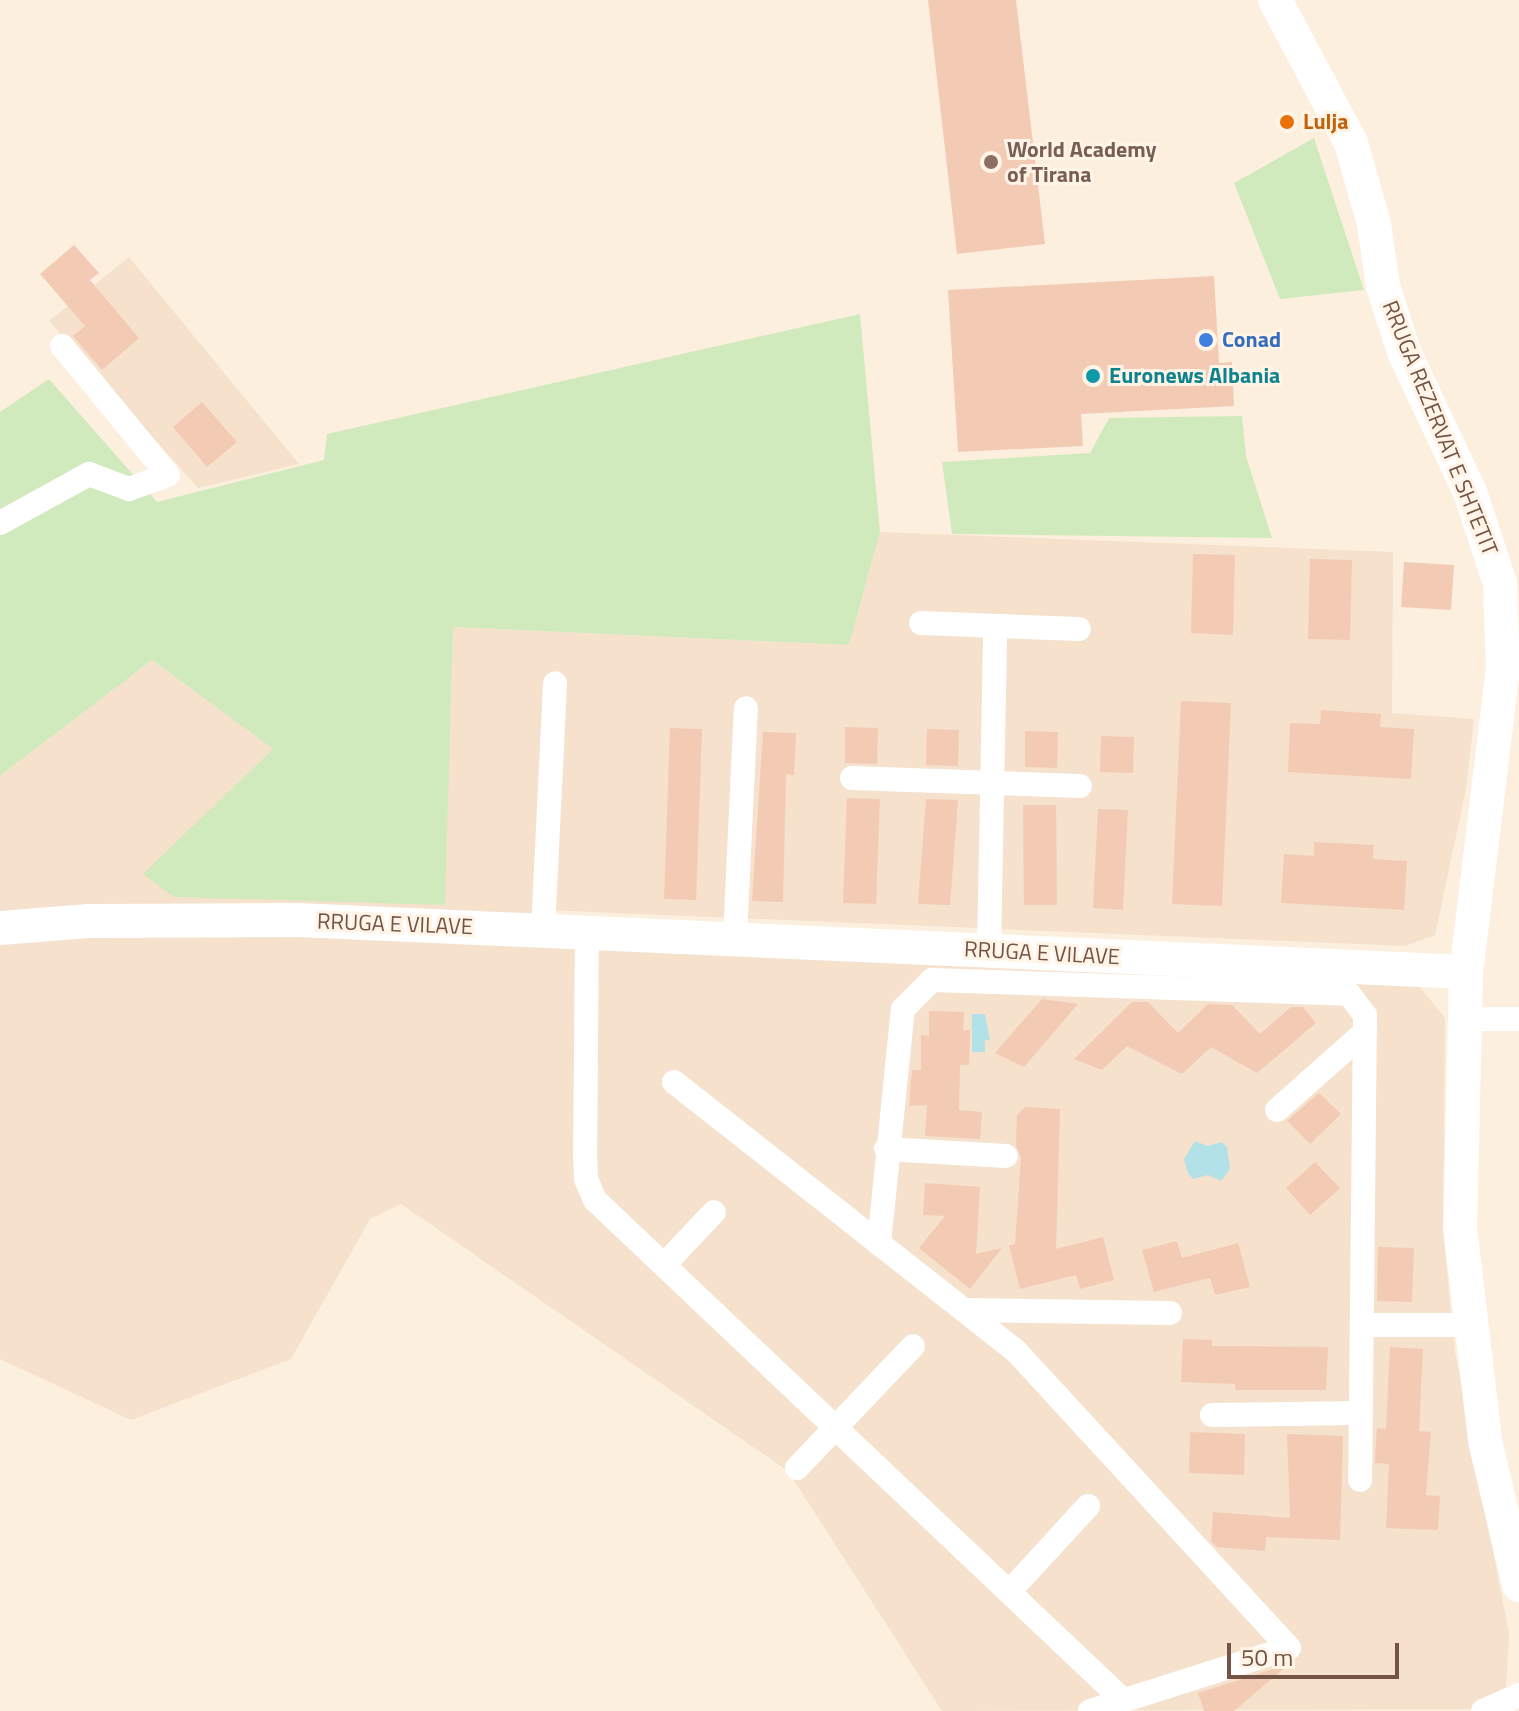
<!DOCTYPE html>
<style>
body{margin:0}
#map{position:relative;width:1519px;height:1711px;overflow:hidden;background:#fdefde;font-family:"Titillium Web",sans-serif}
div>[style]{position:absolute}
.residential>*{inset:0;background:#f5e1cc}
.green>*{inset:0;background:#d1eabd}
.water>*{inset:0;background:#b2e2e7}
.building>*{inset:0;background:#f3cbb5}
.street>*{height:24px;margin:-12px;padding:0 12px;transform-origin:12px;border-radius:12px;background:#fff}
.secondary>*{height:34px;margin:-17px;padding:0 17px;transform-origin:17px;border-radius:17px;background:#fff}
.dots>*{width:22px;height:22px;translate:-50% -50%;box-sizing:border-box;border:4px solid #fff4e5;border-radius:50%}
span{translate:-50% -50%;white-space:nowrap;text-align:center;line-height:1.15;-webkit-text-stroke:6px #fff4e5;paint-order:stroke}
.food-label{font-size:22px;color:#c56008;font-weight:700}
.left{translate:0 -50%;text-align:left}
.education-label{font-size:22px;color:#785e54;font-weight:700}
.shop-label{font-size:22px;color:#366cbe;font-weight:700}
.culture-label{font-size:22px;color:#0d838f;font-weight:700}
.street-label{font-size:22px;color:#735446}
.scale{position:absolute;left:1227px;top:1643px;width:172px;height:36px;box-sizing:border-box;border:4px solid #735446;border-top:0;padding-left:10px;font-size:24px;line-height:28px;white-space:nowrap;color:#735446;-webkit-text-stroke:6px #fff4e5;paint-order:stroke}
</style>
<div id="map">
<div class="residential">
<div style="clip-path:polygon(129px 257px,299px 464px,198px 488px,49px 321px)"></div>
<div style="clip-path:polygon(880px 532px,1393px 552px,1392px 713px,1474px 719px,1466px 789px,1435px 935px,1405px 946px,546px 910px,587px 932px,1416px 982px,1445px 1018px,1443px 1231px,1455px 1352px,1509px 1634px,1505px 1709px,942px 1711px,788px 1471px,401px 1204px,370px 1219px,291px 1359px,131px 1420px,0 1359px,0 776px,152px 660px,273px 749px,144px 875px,444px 905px,453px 627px,849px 645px)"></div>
</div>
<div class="green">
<div style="clip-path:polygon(1314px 138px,1364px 290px,1280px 299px,1234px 183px)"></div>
<div style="clip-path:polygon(860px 314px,880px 532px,849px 645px,453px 627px,445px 905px,174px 897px,143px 874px,273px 749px,152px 660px,0 776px,0 412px,49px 379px,157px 502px,324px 460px,327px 434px)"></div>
<div style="clip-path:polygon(1242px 416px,1246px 456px,1272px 538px,952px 534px,942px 462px,1090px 453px,1109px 418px)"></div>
</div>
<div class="water">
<div style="clip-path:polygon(972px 1014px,985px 1014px,990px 1040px,985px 1040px,985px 1052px,972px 1052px)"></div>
<div style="clip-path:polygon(1195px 1141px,1208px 1146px,1222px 1142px,1227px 1147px,1230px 1169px,1221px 1181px,1208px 1175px,1193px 1179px,1188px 1173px,1184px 1159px)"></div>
</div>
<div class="building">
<div style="clip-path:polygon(928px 0,1016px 0,1045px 244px,957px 254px)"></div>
<div style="clip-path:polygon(74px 245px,99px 273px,90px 280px,139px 338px,102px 370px,73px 336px,85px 326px,40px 274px)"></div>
<div style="clip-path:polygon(1214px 276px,1219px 363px,1232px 362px,1234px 406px,1081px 414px,1083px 446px,958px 452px,948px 290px)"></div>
<div style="clip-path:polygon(202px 402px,237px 442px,207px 467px,173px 427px)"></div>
<div style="clip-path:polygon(1193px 554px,1235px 555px,1233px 635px,1191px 633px)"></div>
<div style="clip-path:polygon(1310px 559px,1352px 560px,1350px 640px,1308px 639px)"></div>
<div style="clip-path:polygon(1404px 562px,1454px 565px,1451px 610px,1401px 607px)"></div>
<div style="clip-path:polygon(1181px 701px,1231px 703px,1222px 906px,1172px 904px)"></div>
<div style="clip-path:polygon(1321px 710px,1381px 714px,1380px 727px,1414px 729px,1411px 779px,1288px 772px,1290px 723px,1320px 724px)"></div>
<div style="clip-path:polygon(845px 727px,878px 728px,877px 764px,845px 763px)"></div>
<div style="clip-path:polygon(670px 728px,702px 729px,696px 900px,664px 899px)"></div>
<div style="clip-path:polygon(927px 729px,959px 730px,958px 766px,926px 765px)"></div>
<div style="clip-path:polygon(1025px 731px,1058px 732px,1057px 768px,1025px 767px)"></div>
<div style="clip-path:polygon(763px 732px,796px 733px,794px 775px,786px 774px,783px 902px,752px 901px)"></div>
<div style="clip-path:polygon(1101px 736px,1134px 737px,1133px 773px,1100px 772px)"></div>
<div style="clip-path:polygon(847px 798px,880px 799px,876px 904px,843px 903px)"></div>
<div style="clip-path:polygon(926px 799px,958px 800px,950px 905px,918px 904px)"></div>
<div style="clip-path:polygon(1023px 805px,1056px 805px,1057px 905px,1024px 905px)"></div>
<div style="clip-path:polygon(1098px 809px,1128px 810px,1123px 910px,1093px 908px)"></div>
<div style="clip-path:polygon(1314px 842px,1374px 845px,1373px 859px,1407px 861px,1404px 910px,1281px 903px,1284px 854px,1314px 856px)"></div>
<div style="clip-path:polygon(1042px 999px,1078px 1004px,1024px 1067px,995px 1053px)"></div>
<div style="clip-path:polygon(1132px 1002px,1148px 1002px,1178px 1033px,1208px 1004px,1232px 1005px,1260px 1034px,1291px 1007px,1303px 1007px,1316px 1023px,1257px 1073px,1211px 1047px,1182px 1074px,1127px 1046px,1102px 1070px,1074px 1059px)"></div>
<div style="clip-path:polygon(929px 1011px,964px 1012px,963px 1030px,970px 1030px,969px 1065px,960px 1065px,959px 1110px,982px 1112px,980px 1139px,925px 1136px,927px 1105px,909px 1106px,912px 1070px,921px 1070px,921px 1035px,929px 1036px)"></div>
<div style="clip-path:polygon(1319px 1093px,1341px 1114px,1310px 1144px,1287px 1121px)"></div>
<div style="clip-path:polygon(1025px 1107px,1060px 1109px,1056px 1249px,1103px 1237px,1114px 1280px,1080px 1289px,1076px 1275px,1020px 1289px,1009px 1246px,1015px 1244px,1021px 1158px,1016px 1145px,1017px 1115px)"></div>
<div style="clip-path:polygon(1315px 1162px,1340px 1188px,1310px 1215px,1286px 1188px)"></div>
<div style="clip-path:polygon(925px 1183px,980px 1187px,976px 1254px,1002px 1248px,970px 1289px,919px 1248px,945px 1216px,923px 1215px)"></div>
<div style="clip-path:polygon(1177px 1241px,1182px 1258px,1238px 1243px,1250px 1287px,1215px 1295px,1210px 1278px,1154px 1292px,1142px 1250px)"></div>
<div style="clip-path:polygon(1378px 1247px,1414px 1248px,1412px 1302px,1377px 1301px)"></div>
<div style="clip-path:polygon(1183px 1339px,1212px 1340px,1212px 1346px,1328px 1347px,1326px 1390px,1235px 1390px,1235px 1384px,1181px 1382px)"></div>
<div style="clip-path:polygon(1390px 1347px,1423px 1349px,1419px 1431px,1431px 1432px,1426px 1495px,1440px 1496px,1438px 1530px,1386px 1528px,1389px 1464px,1375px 1463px,1375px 1456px,1377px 1428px,1386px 1429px)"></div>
<div style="clip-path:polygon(1190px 1432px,1245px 1434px,1244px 1475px,1189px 1473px)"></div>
<div style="clip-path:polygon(1287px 1434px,1343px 1436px,1340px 1540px,1266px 1537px,1265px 1551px,1217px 1547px,1211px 1541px,1213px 1512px,1290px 1518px)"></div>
<div style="clip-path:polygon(1289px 1664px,1234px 1711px,1204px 1711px,1198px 1693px)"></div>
</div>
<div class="street">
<div style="left:0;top:523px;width:102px;rotate:-28.8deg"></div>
<div style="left:89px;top:474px;width:43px;rotate:20.6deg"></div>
<div style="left:129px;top:489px;width:41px;rotate:-19.7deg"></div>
<div style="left:168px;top:475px;width:167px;rotate:-129.4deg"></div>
<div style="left:921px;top:623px;width:158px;rotate:2.2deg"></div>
<div style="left:852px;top:778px;width:228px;rotate:2deg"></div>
<div style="left:543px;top:930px;width:247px;rotate:-87.2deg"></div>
<div style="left:587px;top:932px;width:225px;rotate:90.5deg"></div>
<div style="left:585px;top:1157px;width:22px;rotate:87deg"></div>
<div style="left:586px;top:1179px;width:23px;rotate:67deg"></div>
<div style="left:595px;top:1200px;width:727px;rotate:43.44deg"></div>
<div style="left:735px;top:938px;width:230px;rotate:-87.3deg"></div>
<div style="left:989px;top:951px;width:325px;rotate:-88.9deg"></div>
<div style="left:1465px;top:1019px;width:54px"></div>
<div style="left:674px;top:1082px;width:435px;rotate:38.2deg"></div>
<div style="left:1016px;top:1351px;width:403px;rotate:47.4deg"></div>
<div style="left:1289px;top:1648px;width:209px;rotate:162.4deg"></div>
<div style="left:1277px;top:1110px;width:118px;rotate:-41.6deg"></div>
<div style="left:886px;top:1149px;width:120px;rotate:3.3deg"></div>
<div style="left:879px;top:1244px;width:236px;rotate:-84.2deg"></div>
<div style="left:903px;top:1009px;width:41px;rotate:-45deg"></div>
<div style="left:932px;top:980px;width:417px;rotate:1.9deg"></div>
<div style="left:1349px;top:994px;width:26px;rotate:53deg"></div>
<div style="left:1365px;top:1015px;width:465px;rotate:90.6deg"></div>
<div style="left:665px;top:1264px;width:71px;rotate:-46.7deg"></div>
<div style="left:964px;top:1310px;width:206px;rotate:0.8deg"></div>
<div style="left:1364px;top:1325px;width:104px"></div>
<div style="left:1212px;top:1415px;width:148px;rotate:-0.8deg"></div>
<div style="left:797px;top:1468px;width:168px;rotate:-46.4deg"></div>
<div style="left:1009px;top:1592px;width:117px;rotate:-47.4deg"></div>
<div style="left:1483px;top:1711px;width:39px;rotate:-24deg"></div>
</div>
<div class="secondary">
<div style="left:1275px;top:0;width:162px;rotate:62deg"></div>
<div style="left:1351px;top:143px;width:84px;rotate:74.1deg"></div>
<div style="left:1374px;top:224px;width:63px;rotate:81.7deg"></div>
<div style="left:1383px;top:286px;width:69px;rotate:72.3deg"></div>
<div style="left:1404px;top:352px;width:155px;rotate:64.8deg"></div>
<div style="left:1470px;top:492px;width:96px;rotate:71.8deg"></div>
<div style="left:1500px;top:583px;width:85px;rotate:88deg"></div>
<div style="left:1503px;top:668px;width:306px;rotate:96.9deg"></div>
<div style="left:1466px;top:972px;width:255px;rotate:91.3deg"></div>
<div style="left:1460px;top:1227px;width:215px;rotate:83.3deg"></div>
<div style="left:1485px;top:1441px;width:148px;rotate:76.7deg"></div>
<div style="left:0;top:928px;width:89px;rotate:-4.5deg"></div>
<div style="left:89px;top:921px;width:209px;rotate:-0.3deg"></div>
<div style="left:298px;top:920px;width:1169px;rotate:2.55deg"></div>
</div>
<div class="dots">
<div style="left:1287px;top:122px;background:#e8710a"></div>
<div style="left:991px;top:162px;background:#8d6e63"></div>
<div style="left:1206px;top:340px;background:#3f7fe0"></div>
<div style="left:1093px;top:376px;background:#0f9aa8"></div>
</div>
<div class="food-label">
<span class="left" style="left:1303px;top:122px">Lulja</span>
</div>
<div class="education-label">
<span class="left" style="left:1007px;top:162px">World Academy<br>of Tirana</span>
</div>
<div class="shop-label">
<span class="left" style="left:1222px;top:340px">Conad</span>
</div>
<div class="culture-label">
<span class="left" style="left:1109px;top:376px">Euronews Albania</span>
</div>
<div class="street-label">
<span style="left:1440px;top:428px;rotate:68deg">RRUGA REZERVAT E SHTETIT</span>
<span style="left:395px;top:924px;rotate:2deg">RRUGA E VILAVE</span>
<span style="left:1042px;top:953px;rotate:3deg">RRUGA E VILAVE</span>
</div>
<div class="scale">50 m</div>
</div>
